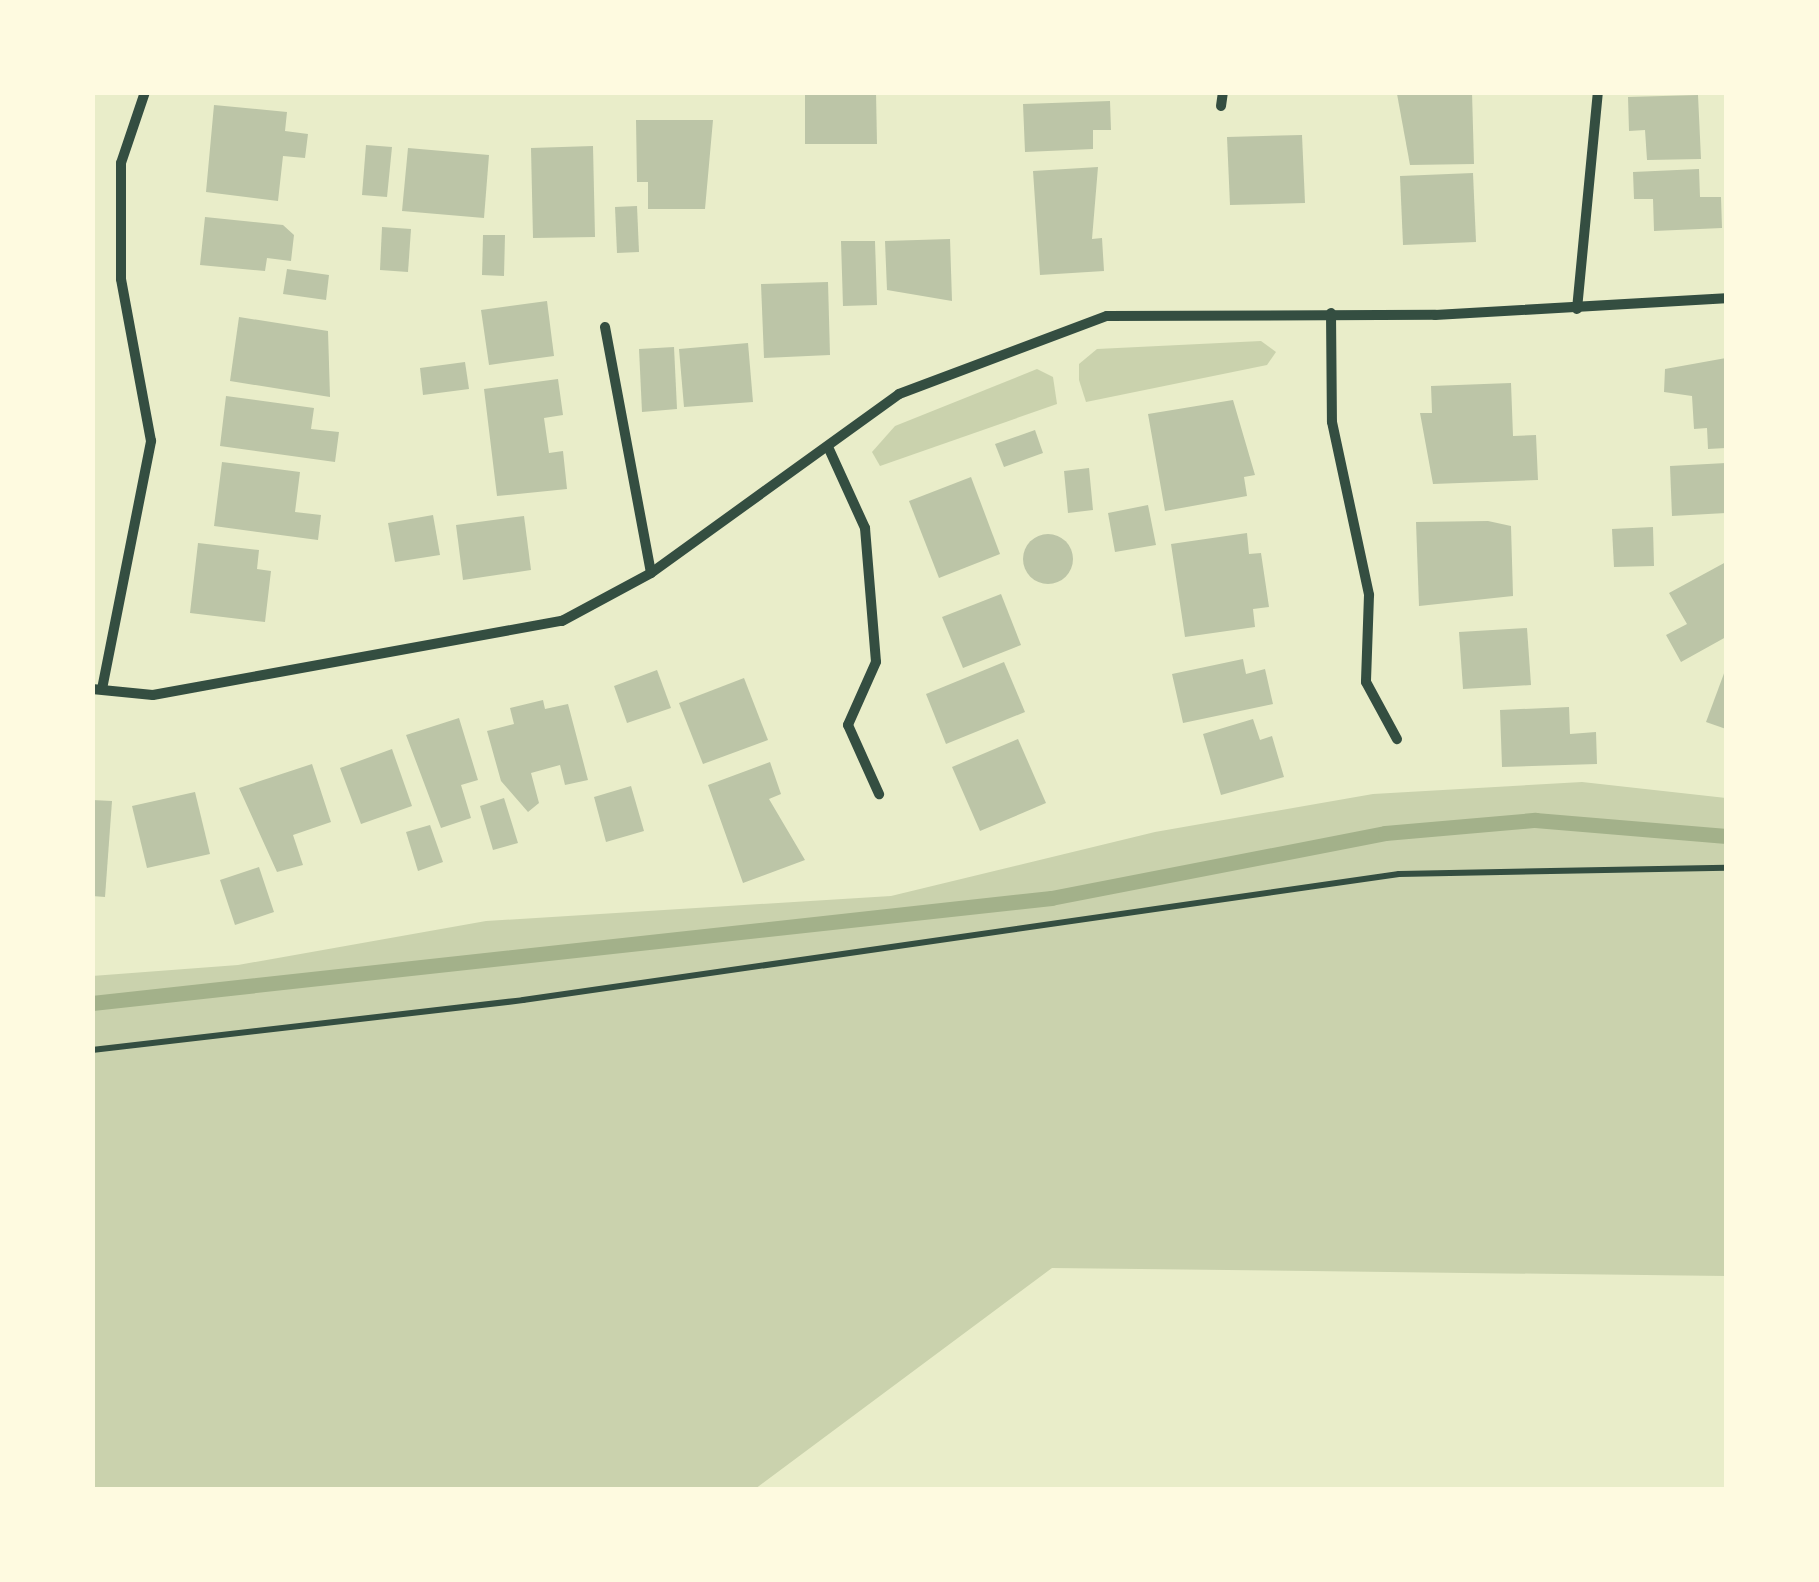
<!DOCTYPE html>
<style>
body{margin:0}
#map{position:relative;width:1819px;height:1582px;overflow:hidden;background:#e9edc9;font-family:Overpass,sans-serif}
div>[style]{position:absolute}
.green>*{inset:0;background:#cad2ad}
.stream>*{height:15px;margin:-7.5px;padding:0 7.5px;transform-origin:7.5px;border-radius:7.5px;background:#a3b18a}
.building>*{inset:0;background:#bcc5a7}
.round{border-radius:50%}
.path>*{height:6px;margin:-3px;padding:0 3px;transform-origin:3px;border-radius:3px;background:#344e41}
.minor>*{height:10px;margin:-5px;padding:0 5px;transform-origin:5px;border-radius:5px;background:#344e41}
span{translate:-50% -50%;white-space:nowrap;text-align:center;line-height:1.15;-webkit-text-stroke:8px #fefae0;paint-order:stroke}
.frame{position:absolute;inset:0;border:95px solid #fefae0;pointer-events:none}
</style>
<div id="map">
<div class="green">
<div style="clip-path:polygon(1261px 341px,1276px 352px,1267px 365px,1086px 402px,1079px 380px,1079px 364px,1097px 349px)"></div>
<div style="clip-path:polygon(1037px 369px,1053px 377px,1057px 404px,880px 466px,872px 452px,895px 426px)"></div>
<div style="clip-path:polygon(1582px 782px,1726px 798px,1726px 1276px,1052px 1268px,755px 1489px,93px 1489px,92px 976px,238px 965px,486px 921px,891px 896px,1155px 832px,1373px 794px)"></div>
</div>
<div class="stream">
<div style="left:92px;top:1003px;width:965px;rotate:-6.25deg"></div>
<div style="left:1051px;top:898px;width:340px;rotate:-11deg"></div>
<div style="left:1385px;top:833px;width:151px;rotate:-5deg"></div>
<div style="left:1535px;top:820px;width:192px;rotate:4.8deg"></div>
</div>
<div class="building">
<div style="clip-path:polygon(805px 92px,876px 92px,877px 144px,805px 144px)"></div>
<div style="clip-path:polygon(1457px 92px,1472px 92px,1474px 164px,1410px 165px,1397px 94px)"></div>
<div style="clip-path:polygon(1698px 95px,1701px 159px,1647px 160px,1645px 130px,1629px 131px,1628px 97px)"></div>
<div style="clip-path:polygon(1110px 101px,1111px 130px,1093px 130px,1093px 149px,1025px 152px,1023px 104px)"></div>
<div style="clip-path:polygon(214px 105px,287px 112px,285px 131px,308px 134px,305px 158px,283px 156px,278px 201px,206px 192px)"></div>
<div style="clip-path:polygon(636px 120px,713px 120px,705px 209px,648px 209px,648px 182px,637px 182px)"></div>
<div style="clip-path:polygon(1302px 135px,1305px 203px,1230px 205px,1227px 137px)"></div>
<div style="clip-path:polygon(366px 145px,392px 147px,387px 197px,362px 195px)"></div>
<div style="clip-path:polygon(593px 146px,595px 237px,533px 238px,531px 148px)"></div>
<div style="clip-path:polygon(408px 148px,489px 155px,484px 218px,402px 211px)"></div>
<div style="clip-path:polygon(1098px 167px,1092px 239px,1102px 238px,1104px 271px,1040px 275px,1033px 171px)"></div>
<div style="clip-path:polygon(1699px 169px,1700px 197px,1721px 197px,1722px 228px,1654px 231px,1653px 199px,1634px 199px,1633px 172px)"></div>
<div style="clip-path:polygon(1473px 173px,1476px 242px,1403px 245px,1400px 176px)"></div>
<div style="clip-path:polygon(637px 206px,639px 252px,617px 253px,615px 207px)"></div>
<div style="clip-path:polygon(205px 217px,283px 225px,294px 235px,291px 261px,267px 258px,265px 271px,200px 265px)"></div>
<div style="clip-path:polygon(382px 227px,411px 229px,408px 272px,380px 270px)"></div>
<div style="clip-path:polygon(483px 235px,505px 235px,504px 276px,482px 275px)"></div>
<div style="clip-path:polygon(950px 239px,952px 301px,887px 290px,885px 241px)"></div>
<div style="clip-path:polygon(841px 241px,875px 241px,877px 305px,843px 306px)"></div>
<div style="clip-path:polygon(287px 269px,329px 275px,326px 300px,283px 294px)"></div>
<div style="clip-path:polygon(828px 282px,830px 355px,764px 358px,761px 284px)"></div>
<div style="clip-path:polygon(547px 301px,554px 356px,489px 365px,481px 310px)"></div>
<div style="clip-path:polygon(239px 317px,328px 331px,330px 397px,230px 381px)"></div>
<div style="clip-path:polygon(748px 343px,753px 402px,684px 407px,679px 349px)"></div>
<div style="clip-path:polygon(674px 347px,677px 409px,642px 412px,639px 349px)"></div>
<div style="clip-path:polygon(1726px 358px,1726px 448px,1708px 449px,1707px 428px,1694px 429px,1692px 396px,1664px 392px,1665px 369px)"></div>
<div style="clip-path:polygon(465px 362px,469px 389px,423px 395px,420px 368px)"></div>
<div style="clip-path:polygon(558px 379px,563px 415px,544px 418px,549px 453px,563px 451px,567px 489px,497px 496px,484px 389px)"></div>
<div style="clip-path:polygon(1511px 383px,1513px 436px,1536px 435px,1538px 480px,1433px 484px,1420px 413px,1432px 413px,1431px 386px)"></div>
<div style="clip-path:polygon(226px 396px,314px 408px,311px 429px,339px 432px,335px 462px,220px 446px)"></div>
<div style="clip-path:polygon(1233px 400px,1255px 475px,1244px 477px,1247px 496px,1165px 511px,1148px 414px)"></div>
<div style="clip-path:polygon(1035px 430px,1043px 453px,1004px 467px,995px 444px)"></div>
<div style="clip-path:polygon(222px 462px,300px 472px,295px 512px,321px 515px,318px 540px,214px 526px)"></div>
<div style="clip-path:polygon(1726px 463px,1726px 513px,1672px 516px,1670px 466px)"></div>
<div style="clip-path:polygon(1089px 468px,1093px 510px,1068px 513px,1064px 471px)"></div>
<div style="clip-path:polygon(971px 477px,1000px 554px,939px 578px,909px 501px)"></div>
<div style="clip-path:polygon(1148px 505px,1156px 545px,1115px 552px,1108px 513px)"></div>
<div style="clip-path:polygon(433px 515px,440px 555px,395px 562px,388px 523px)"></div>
<div style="clip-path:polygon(524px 516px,531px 570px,463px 580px,456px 525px)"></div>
<div style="clip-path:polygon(1488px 521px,1511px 526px,1513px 596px,1419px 606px,1416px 522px)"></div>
<div style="clip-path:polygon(1653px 527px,1654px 566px,1614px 567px,1612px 529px)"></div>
<div style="clip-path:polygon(1247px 533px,1249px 554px,1261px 553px,1269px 607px,1253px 609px,1255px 627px,1185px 637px,1171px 544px)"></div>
<div class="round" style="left:1023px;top:534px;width:50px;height:50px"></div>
<div style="clip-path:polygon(198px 543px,259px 550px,257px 569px,271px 571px,265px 622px,190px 613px)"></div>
<div style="clip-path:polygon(1726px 562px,1726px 637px,1681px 662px,1666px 635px,1687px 624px,1669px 593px)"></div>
<div style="clip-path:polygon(1001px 594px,1021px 645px,963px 668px,942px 617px)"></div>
<div style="clip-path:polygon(1527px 628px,1531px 685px,1463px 689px,1459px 632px)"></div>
<div style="clip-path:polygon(1243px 659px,1246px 674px,1265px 669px,1273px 704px,1183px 723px,1172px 674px)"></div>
<div style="clip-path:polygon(1004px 662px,1025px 712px,946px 744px,926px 694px)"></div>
<div style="clip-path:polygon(1726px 668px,1726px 729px,1706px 722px)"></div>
<div style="clip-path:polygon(657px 670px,671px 708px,627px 723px,614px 686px)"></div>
<div style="clip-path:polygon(744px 678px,768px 740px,703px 764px,679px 703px)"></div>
<div style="clip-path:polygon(543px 700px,545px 709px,568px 704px,588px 780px,565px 785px,560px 765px,531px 773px,539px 803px,528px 812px,501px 781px,487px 731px,514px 724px,510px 708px)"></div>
<div style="clip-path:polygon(1569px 707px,1570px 734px,1596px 732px,1597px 764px,1502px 767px,1500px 710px)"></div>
<div style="clip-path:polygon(459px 718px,478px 780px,461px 785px,471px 818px,441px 828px,406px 735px)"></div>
<div style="clip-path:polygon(1253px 719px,1260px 740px,1272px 736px,1284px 777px,1221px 795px,1203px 734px)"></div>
<div style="clip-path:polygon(1018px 739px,1046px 803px,980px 831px,952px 767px)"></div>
<div style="clip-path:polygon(392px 749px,412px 806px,361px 824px,340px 768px)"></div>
<div style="clip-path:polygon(770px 762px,781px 794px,769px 799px,805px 860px,743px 883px,708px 785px)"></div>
<div style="clip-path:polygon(312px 764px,331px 822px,293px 835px,303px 865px,277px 872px,239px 788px)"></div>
<div style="clip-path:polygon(631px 786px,644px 831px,606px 842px,594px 797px)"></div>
<div style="clip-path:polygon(195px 792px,210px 854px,147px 868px,132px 806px)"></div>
<div style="clip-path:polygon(504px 798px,518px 843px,493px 850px,480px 806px)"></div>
<div style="clip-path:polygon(92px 800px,112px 801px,105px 897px,92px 896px)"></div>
<div style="clip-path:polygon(430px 825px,443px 862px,418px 871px,406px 832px)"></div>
<div style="clip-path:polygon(259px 867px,274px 912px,235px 925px,220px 880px)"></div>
</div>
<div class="path">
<div style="left:92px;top:1050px;width:434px;rotate:-6.6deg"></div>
<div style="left:523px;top:1000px;width:885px;rotate:-8.19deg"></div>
<div style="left:1399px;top:874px;width:327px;rotate:-1.1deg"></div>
</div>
<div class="minor">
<div style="left:1221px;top:106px;width:14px;rotate:-82deg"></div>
<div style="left:1577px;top:309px;width:218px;rotate:-84.5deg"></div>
<div style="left:1331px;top:313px;width:109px;rotate:89.5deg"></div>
<div style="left:1332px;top:422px;width:177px;rotate:77.9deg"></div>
<div style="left:1369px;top:595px;width:87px;rotate:92deg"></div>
<div style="left:1366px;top:682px;width:65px;rotate:61.5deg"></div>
<div style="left:605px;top:327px;width:250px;rotate:79.4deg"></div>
<div style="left:829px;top:449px;width:87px;rotate:65.5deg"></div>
<div style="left:865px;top:528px;width:134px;rotate:85.3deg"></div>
<div style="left:876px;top:662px;width:69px;rotate:114deg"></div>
<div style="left:848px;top:725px;width:76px;rotate:65.8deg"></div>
<div style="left:92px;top:689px;width:61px;rotate:5.6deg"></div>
<div style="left:153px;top:695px;width:416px;rotate:-10.3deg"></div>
<div style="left:562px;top:621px;width:101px;rotate:-28.3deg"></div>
<div style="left:651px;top:573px;width:306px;rotate:-35.8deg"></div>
<div style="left:899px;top:394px;width:222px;rotate:-20.6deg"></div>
<div style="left:1107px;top:316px;width:328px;rotate:-0.2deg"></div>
<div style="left:1435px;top:315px;width:291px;rotate:-3.3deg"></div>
<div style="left:102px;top:689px;width:253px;rotate:-78.8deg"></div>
<div style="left:151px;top:441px;width:165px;rotate:-100.5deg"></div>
<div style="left:121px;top:279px;width:116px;rotate:-90deg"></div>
<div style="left:121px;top:163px;width:75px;rotate:-71.3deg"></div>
</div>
<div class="frame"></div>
</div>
